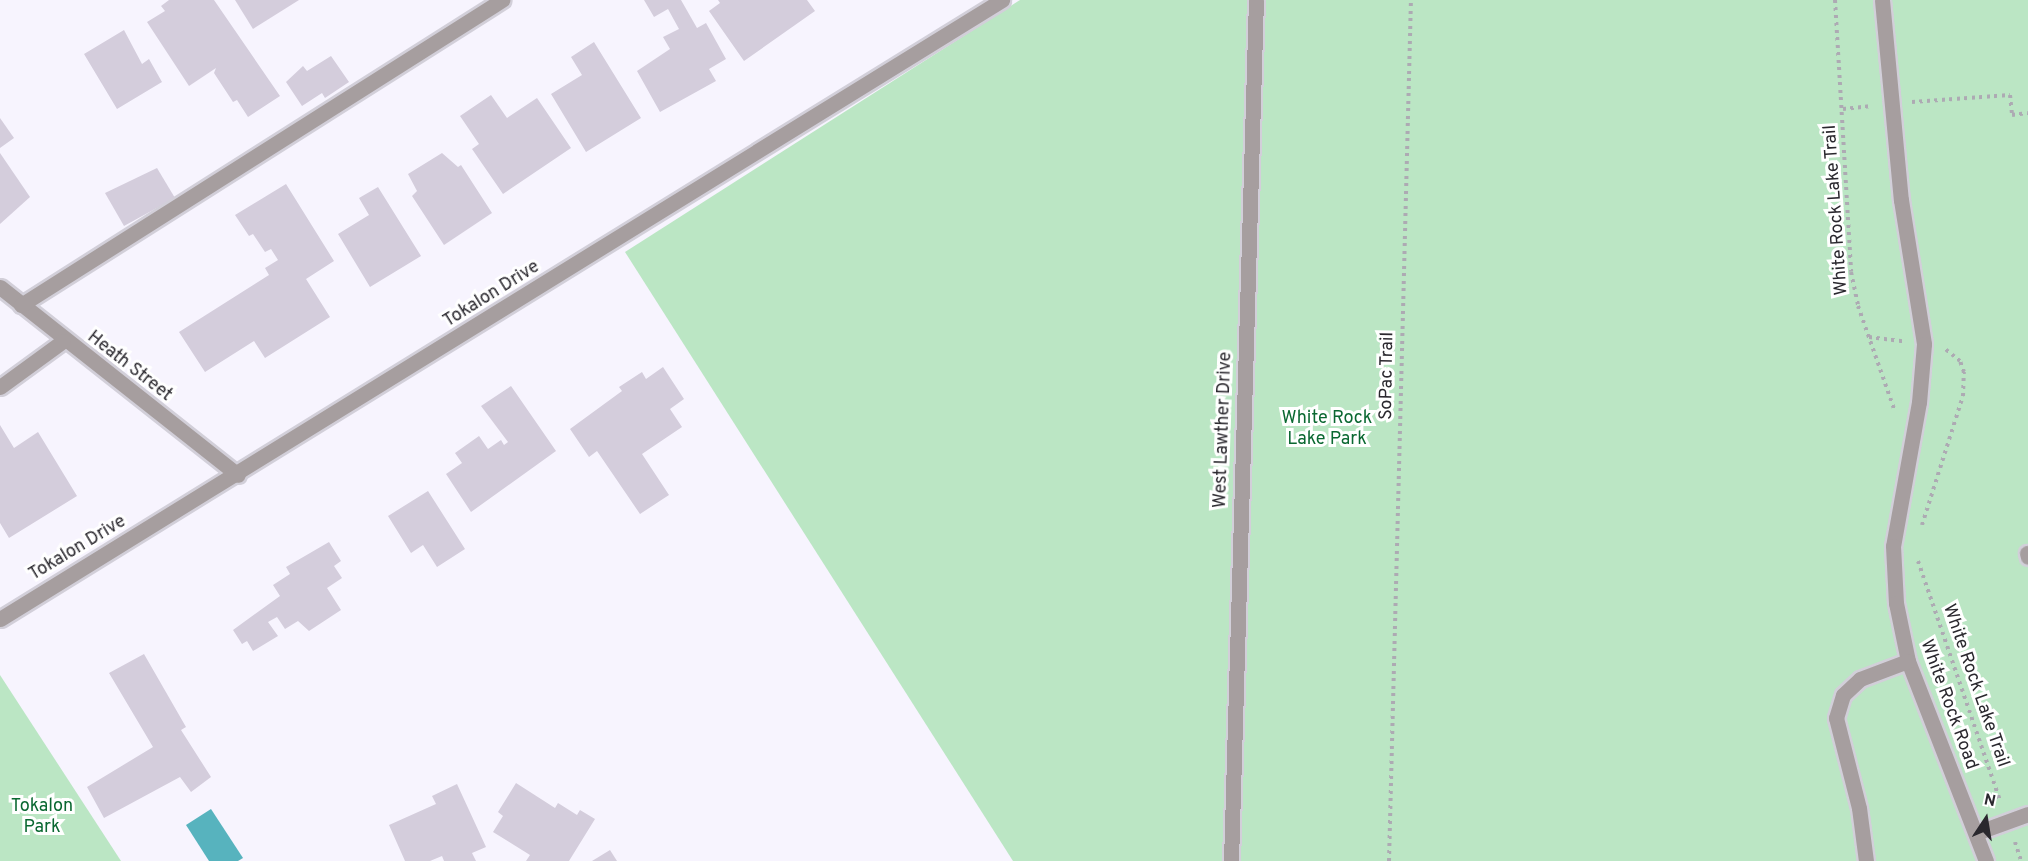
<!DOCTYPE html>
<style>
body{margin:0}
#map{position:relative;width:2028px;height:861px;overflow:hidden;background:#f7f4fe;font-family:Overpass,sans-serif}
div>[style]{position:absolute}
.green>*{inset:0;background:#bbe6c4}
.water>*{inset:0;background:#57b3be}
.building>*{inset:0;background:#d4cddc}
.path>*{height:4px;margin-top:-2px;transform-origin:0;background:repeating-linear-gradient(90deg,#adaab3 0 3px,transparent 0 7.5px)}
.roads{filter:drop-shadow(2px 0 #d2cfd9) drop-shadow(-2px 0 #d2cfd9) drop-shadow(0 2px #d2cfd9) drop-shadow(0 -2px #d2cfd9)}
.minor>*{height:15px;margin:-7.5px;padding:0 7.5px;transform-origin:7.5px;border-radius:7.5px;background:#a69e9f}
span{translate:-50% -50%;white-space:nowrap;text-align:center;line-height:1.15;-webkit-text-stroke:6px #fff;paint-order:stroke}
.street-label{font-size:18px;color:#2a282e}
.park-label{font-size:18px;color:#0a6831}
.north{position:absolute;left:1956px;top:789px;width:60px;height:60px;-webkit-text-stroke:4px #fff;paint-order:stroke;rotate:12deg;font-size:16px;font-weight:700;line-height:24px;text-align:center;color:#2a282e}
.north::after{content:'';display:block;margin:auto;width:21px;height:27px;background:#2a282e;clip-path:polygon(50% 0,100% 100%,50% 72%,0 100%)}
</style>
<div id="map">
<div class="green">
<div style="clip-path:polygon(1020px 0,2028px 0,2028px 861px,1013px 861px,625px 252px)"></div>
<div style="clip-path:polygon(0 675px,121px 861px,0 861px)"></div>
</div>
<div class="water">
<div style="clip-path:polygon(211px 809px,243px 858px,238px 861px,209px 861px,186px 825px)"></div>
</div>
<div class="building">
<div style="clip-path:polygon(169px 0,214px 0,280px 96px,248px 117px,237px 100px,233px 102px,214px 73px,216px 68px,189px 86px,147px 22px,165px 11px,161px 6px)"></div>
<div style="clip-path:polygon(235px 0,299px 0,253px 29px)"></div>
<div style="clip-path:polygon(644px 0,681px 0,697px 28px,706px 23px,726px 59px,709px 69px,716px 81px,660px 112px,637px 71px,670px 49px,663px 37px,679px 29px,668px 9px,654px 17px)"></div>
<div style="clip-path:polygon(718px 0,807px 0,815px 11px,744px 61px,709px 11px,720px 3px)"></div>
<div style="clip-path:polygon(124px 30px,142px 64px,149px 59px,162px 82px,117px 109px,84px 54px)"></div>
<div style="clip-path:polygon(594px 42px,641px 118px,586px 152px,551px 94px,582px 75px,571px 57px)"></div>
<div style="clip-path:polygon(331px 56px,349px 82px,325px 98px,322px 93px,302px 106px,286px 82px,303px 66px,307px 71px)"></div>
<div style="clip-path:polygon(491px 95px,507px 118px,537px 98px,571px 148px,503px 194px,472px 149px,479px 144px,460px 116px)"></div>
<div style="clip-path:polygon(0 118px,14px 138px,0 148px)"></div>
<div style="clip-path:polygon(0 153px,30px 197px,0 224px)"></div>
<div style="clip-path:polygon(442px 153px,458px 167px,461px 165px,492px 213px,444px 245px,412px 196px,417px 191px,408px 174px)"></div>
<div style="clip-path:polygon(157px 168px,175px 198px,124px 226px,105px 193px)"></div>
<div style="clip-path:polygon(286px 184px,334px 261px,306px 279px,330px 317px,265px 358px,254px 341px,205px 372px,179px 332px,269px 275px,265px 268px,278px 260px,271px 249px,265px 252px,253px 234px,249px 236px,235px 215px)"></div>
<div style="clip-path:polygon(378px 187px,421px 256px,370px 287px,338px 234px,369px 215px,359px 198px)"></div>
<div style="clip-path:polygon(663px 367px,684px 399px,670px 409px,682px 427px,642px 454px,669px 495px,640px 514px,597px 451px,589px 457px,570px 429px,622px 391px,619px 387px,642px 372px,646px 379px)"></div>
<div style="clip-path:polygon(511px 386px,556px 451px,471px 512px,446px 474px,462px 463px,455px 453px,479px 436px,488px 449px,501px 440px,504px 445px,508px 442px,481px 406px)"></div>
<div style="clip-path:polygon(0 425px,14px 448px,38px 432px,77px 496px,9px 538px,0 523px)"></div>
<div style="clip-path:polygon(428px 491px,465px 549px,437px 567px,423px 545px,411px 553px,388px 516px)"></div>
<div style="clip-path:polygon(329px 542px,341px 561px,334px 566px,342px 578px,327px 588px,341px 610px,309px 631px,298px 621px,285px 629px,277px 617px,268px 622px,278px 636px,253px 651px,247px 641px,242px 644px,233px 630px,280px 596px,273px 585px,290px 574px,286px 567px)"></div>
<div style="clip-path:polygon(144px 654px,186px 727px,181px 730px,211px 777px,191px 792px,180px 777px,104px 818px,87px 787px,153px 747px,109px 673px)"></div>
<div style="clip-path:polygon(516px 783px,555px 808px,558px 803px,577px 815px,580px 810px,595px 819px,569px 861px,526px 861px,530px 855px,493px 832px,503px 816px,498px 812px)"></div>
<div style="clip-path:polygon(457px 784px,486px 847px,472px 853px,476px 861px,444px 861px,442px 856px,430px 861px,405px 861px,389px 825px,436px 804px,432px 796px)"></div>
<div style="clip-path:polygon(610px 850px,617px 861px,592px 861px)"></div>
</div>
<div class="path">
<div style="left:1835px;top:0;width:272px;rotate:86.6deg"></div>
<div style="left:1851px;top:272px;width:35px;rotate:78deg"></div>
<div style="left:1858px;top:306px;width:109px;rotate:70.7deg"></div>
<div style="left:1912px;top:102px;width:98px;rotate:-4.1deg"></div>
<div style="left:2010px;top:95px;width:20px;rotate:84deg"></div>
<div style="left:2012px;top:115px;width:16px;rotate:-7deg"></div>
<div style="left:1843px;top:109px;width:29px;rotate:-6deg"></div>
<div style="left:1869px;top:337px;width:34px;rotate:7deg"></div>
<div style="left:1922px;top:525px;width:135px;rotate:-72.4deg"></div>
<div style="left:1963px;top:396px;width:24px;rotate:-88deg"></div>
<div style="left:1964px;top:372px;width:12px;rotate:-110deg"></div>
<div style="left:1960px;top:361px;width:19px;rotate:-141deg"></div>
<div style="left:1918px;top:561px;width:254px;rotate:71.1deg"></div>
<div style="left:2015px;top:842px;width:20px;rotate:72deg"></div>
<div style="left:1389px;top:861px;width:861px;rotate:-88.54deg"></div>
</div>
<div class="roads">
<div class="minor">
<div style="left:1882px;top:0;width:201px;rotate:84.6deg"></div>
<div style="left:1901px;top:200px;width:146px;rotate:80.9deg"></div>
<div style="left:1924px;top:344px;width:58px;rotate:94.9deg"></div>
<div style="left:1919px;top:402px;width:146px;rotate:100.2deg"></div>
<div style="left:1893px;top:546px;width:57px;rotate:87deg"></div>
<div style="left:1896px;top:603px;width:59px;rotate:78.3deg"></div>
<div style="left:1908px;top:661px;width:215px;rotate:68.7deg"></div>
<div style="left:0;top:287px;width:303px;rotate:38.3deg"></div>
<div style="left:21px;top:305px;width:570px;rotate:-32.38deg"></div>
<div style="left:0;top:387px;width:78px;rotate:-36.1deg"></div>
<div style="left:2027px;top:553px;width:4px;rotate:76deg"></div>
<div style="left:0;top:619px;width:1178px;rotate:-31.71deg"></div>
<div style="left:1976px;top:833px;width:55px;rotate:-20.1deg"></div>
<div style="left:1231px;top:861px;width:861px;rotate:-88.34deg"></div>
<div style="left:1866px;top:861px;width:53px;rotate:-97.5deg"></div>
<div style="left:1859px;top:808px;width:93px;rotate:-104.3deg"></div>
<div style="left:1836px;top:718px;width:24px;rotate:-73deg"></div>
<div style="left:1843px;top:695px;width:23px;rotate:-43deg"></div>
<div style="left:1860px;top:679px;width:51px;rotate:-20.6deg"></div>
</div>
</div>
<div class="street-label">
<span style="left:1837px;top:210px;rotate:-94deg">White Rock Lake Trail</span>
<span style="left:492px;top:295px;rotate:-32deg">Tokalon Drive</span>
<span style="left:129px;top:367px;rotate:38deg">Heath Street</span>
<span style="left:1388px;top:376px;rotate:-89deg">SoPac Trail</span>
<span style="left:1224px;top:430px;rotate:-88deg">West Lawther Drive</span>
<span style="left:78px;top:549px;rotate:-31deg">Tokalon Drive</span>
<span style="left:1975px;top:686px;rotate:71deg">White Rock Lake Trail</span>
<span style="left:1948px;top:705px;rotate:70deg">White Rock Road</span>
</div>
<div class="park-label">
<span style="left:1327px;top:430px">White Rock<br>Lake Park</span>
<span style="left:42px;top:818px">Tokalon<br>Park</span>
</div>
<div class="north">N</div>
</div>
